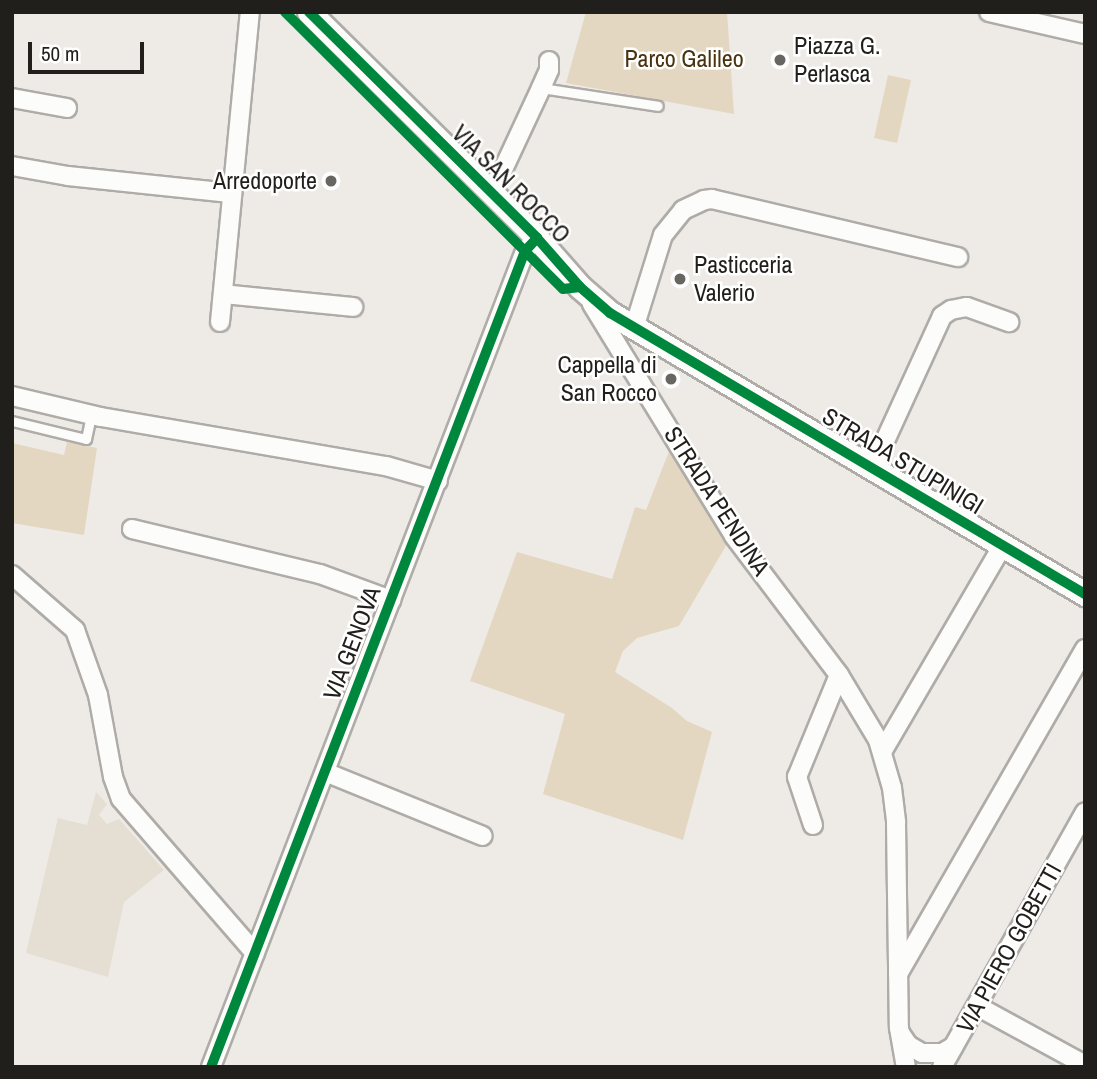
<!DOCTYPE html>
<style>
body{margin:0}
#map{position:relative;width:1097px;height:1079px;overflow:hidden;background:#eeebe6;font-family:"Archivo Narrow",sans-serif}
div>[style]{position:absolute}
.built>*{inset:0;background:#e5ded3}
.green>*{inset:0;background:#e4d7c2}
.roads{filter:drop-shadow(2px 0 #afaca8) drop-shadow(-2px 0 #afaca8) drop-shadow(0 2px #afaca8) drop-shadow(0 -2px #afaca8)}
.service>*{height:9px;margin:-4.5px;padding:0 4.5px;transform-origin:4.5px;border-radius:4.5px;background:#fcfcfb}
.minor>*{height:18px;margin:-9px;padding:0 9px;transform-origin:9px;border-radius:9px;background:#fcfcfb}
.tertiary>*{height:23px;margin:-11.5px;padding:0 11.5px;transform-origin:11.5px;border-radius:11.5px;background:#fcfcfb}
.cycleway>*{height:10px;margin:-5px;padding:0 5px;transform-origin:5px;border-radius:5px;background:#00873e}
.dots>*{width:19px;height:19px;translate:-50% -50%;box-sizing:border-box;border:4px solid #fff;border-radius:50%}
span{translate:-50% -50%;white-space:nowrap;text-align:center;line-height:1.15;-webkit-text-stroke:5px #fff;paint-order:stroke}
.poi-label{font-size:24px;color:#211f1b}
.left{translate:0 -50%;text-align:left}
.right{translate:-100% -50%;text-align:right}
.park-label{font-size:24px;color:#48330d}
.street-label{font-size:24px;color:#211f1b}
.frame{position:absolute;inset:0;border:14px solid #211f1b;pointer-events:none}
.scale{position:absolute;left:28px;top:42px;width:116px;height:32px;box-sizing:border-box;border:4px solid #211f1b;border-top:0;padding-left:9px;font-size:21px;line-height:24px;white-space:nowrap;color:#211f1b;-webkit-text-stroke:5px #fff;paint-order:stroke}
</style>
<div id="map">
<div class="built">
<div style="clip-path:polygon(96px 792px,107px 804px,99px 815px,107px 824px,119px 819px,164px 870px,124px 902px,108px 977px,26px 953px,58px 818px,87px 825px)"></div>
</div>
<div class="green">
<div style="clip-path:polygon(586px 12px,727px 12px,734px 114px,566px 83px)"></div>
<div style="clip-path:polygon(888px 75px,911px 80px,897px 143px,874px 138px)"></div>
<div style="clip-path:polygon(673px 441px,730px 539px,679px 626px,637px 638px,623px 651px,615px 672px,672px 708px,687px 721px,712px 732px,683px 840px,543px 794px,565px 714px,470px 681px,517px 552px,612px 579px,635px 507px,646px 510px)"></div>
<div style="clip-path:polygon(67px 442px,97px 448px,84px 535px,12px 523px,12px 443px,64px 455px)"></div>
</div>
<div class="roads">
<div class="service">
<div style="left:541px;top:88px;width:118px;rotate:8.7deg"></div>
<div style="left:12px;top:421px;width:76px;rotate:13.7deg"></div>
<div style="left:86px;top:439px;width:25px;rotate:-78deg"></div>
</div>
<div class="minor">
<div style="left:989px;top:12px;width:98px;rotate:12.9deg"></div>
<div style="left:12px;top:98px;width:56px;rotate:10.3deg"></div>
<div style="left:12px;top:166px;width:57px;rotate:10.1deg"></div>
<div style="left:68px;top:176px;width:163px;rotate:6deg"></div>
<div style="left:489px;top:190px;width:18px;rotate:-52deg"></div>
<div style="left:500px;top:176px;width:97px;rotate:-65deg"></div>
<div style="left:541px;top:88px;width:20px;rotate:-66deg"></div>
<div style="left:549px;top:70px;width:9px;rotate:-90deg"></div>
<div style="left:223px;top:294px;width:131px;rotate:5.7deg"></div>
<div style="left:592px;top:304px;width:272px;rotate:58.5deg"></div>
<div style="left:734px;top:536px;width:174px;rotate:52.9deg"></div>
<div style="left:839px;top:675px;width:76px;rotate:59deg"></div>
<div style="left:878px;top:740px;width:50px;rotate:73.7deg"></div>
<div style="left:892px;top:788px;width:35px;rotate:83deg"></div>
<div style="left:896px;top:823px;width:205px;rotate:89.2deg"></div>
<div style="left:899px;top:1028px;width:40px;rotate:80deg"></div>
<div style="left:220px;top:322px;width:311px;rotate:-84.5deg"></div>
<div style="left:634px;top:328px;width:97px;rotate:-72.7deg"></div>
<div style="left:663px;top:235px;width:32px;rotate:-51deg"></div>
<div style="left:683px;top:210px;width:23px;rotate:-25deg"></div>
<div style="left:704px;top:200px;width:8px;rotate:-7deg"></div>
<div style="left:712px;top:199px;width:253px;rotate:13.3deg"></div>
<div style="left:12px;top:396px;width:91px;rotate:13.3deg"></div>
<div style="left:101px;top:417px;width:289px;rotate:9.8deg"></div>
<div style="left:386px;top:466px;width:54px;rotate:16.1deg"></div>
<div style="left:873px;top:467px;width:166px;rotate:-65.4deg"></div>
<div style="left:942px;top:316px;width:11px;rotate:-34deg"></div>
<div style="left:951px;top:310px;width:16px;rotate:-11deg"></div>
<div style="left:967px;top:307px;width:45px;rotate:19.7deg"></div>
<div style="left:132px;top:529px;width:193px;rotate:13.5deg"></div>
<div style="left:320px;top:574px;width:76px;rotate:20.1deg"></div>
<div style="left:12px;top:575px;width:84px;rotate:41.1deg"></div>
<div style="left:75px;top:630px;width:69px;rotate:70.5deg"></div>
<div style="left:98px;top:695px;width:83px;rotate:79.6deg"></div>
<div style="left:113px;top:777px;width:23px;rotate:70deg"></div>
<div style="left:121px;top:799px;width:204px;rotate:49deg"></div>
<div style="left:882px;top:752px;width:240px;rotate:-59.7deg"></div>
<div style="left:325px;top:772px;width:170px;rotate:22.1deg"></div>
<div style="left:813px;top:825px;width:51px;rotate:-108.4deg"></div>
<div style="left:797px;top:777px;width:110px;rotate:-67.6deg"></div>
<div style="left:898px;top:974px;width:375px;rotate:-60.1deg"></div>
<div style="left:977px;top:1006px;width:123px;rotate:28.6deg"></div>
<div style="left:900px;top:1033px;width:14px;rotate:56deg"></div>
<div style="left:908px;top:1045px;width:16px;rotate:30deg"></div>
<div style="left:922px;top:1053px;width:20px"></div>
<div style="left:942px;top:1053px;width:13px;rotate:-29deg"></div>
<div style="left:211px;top:1067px;width:874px;rotate:-68.95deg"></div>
<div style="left:525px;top:251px;width:18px;rotate:-47deg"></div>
<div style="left:942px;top:1067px;width:292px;rotate:-60.7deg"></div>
</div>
<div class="tertiary">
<div style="left:309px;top:12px;width:321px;rotate:44.7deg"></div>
<div style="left:537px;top:238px;width:65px;rotate:48.7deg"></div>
<div style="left:580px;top:287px;width:40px;rotate:41deg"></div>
<div style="left:610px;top:313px;width:552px;rotate:30.61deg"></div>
</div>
</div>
<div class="cycleway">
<div style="left:285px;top:12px;width:392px;rotate:44.9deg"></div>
<div style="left:563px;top:289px;width:17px;rotate:-7deg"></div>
<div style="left:309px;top:12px;width:321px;rotate:44.7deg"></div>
<div style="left:537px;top:238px;width:65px;rotate:48.7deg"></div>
<div style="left:580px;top:287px;width:40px;rotate:41deg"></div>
<div style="left:610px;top:313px;width:552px;rotate:30.61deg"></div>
<div style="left:211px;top:1067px;width:874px;rotate:-68.95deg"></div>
<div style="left:525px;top:251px;width:18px;rotate:-47deg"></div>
</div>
<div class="dots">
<div style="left:780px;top:60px;background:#696662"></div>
<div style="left:331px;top:181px;background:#696662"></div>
<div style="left:680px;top:279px;background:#696662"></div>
<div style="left:671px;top:379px;background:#696662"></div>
</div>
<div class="poi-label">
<span class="left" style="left:794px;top:60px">Piazza G.<br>Perlasca</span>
<span class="right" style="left:317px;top:181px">Arredoporte</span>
<span class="left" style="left:694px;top:279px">Pasticceria<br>Valerio</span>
<span class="right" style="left:657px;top:379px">Cappella di<br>San Rocco</span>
</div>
<div class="park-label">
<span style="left:684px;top:59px">Parco Galileo</span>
</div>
<div class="street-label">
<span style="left:511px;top:184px;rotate:45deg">VIA SAN ROCCO</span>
<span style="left:903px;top:461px;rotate:31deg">STRADA STUPINIGI</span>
<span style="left:717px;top:501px;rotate:57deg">STRADA PENDINA</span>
<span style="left:352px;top:643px;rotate:-69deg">VIA GENOVA</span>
<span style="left:1009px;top:948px;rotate:-61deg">VIA PIERO GOBETTI</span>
</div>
<div class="frame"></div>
<div class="scale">50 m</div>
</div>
